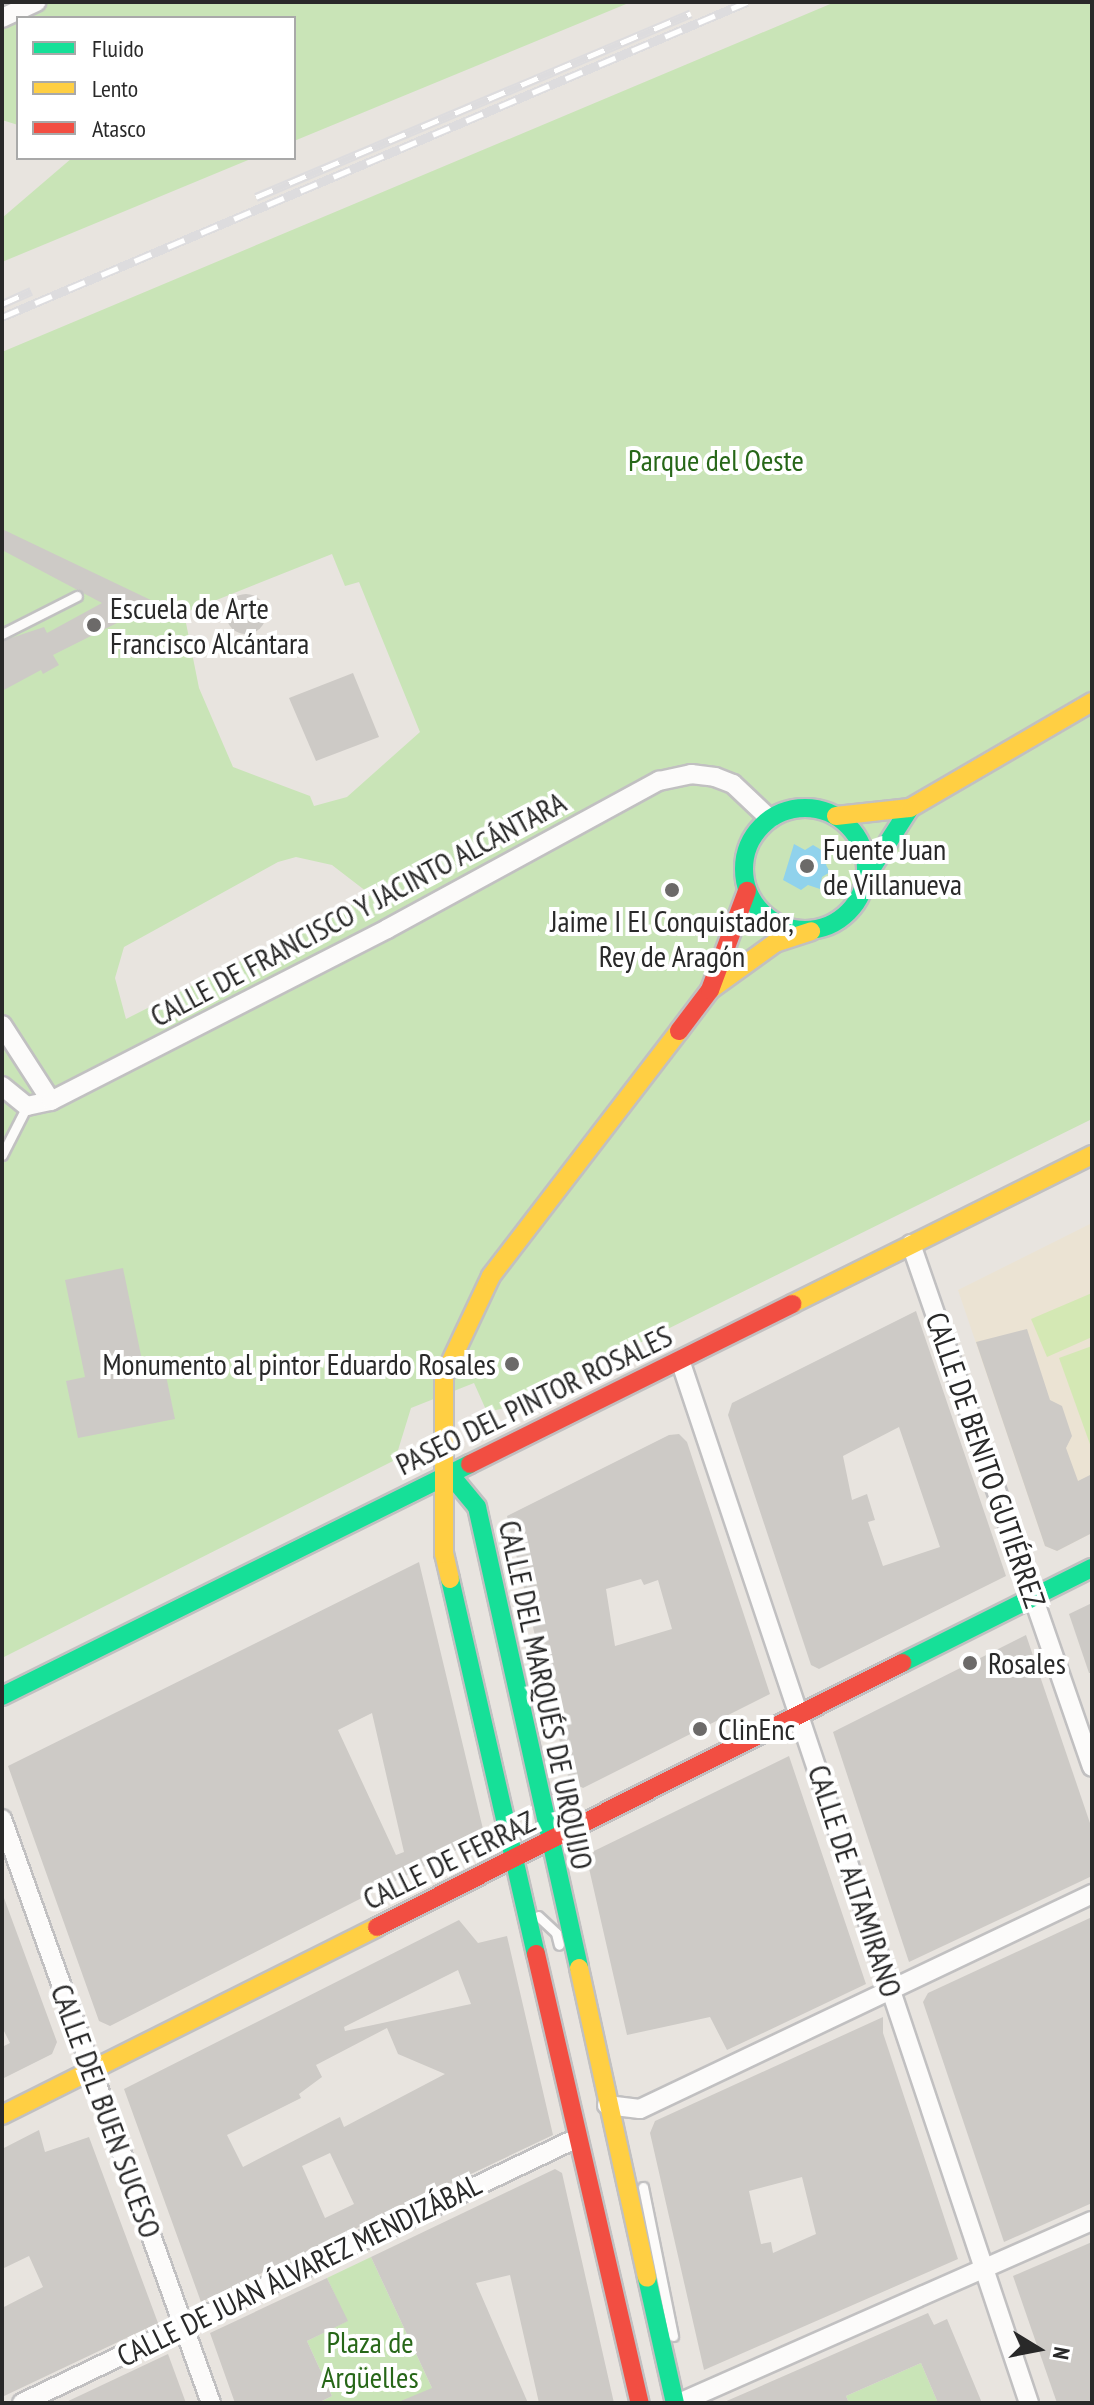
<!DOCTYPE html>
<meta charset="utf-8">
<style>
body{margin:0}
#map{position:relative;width:1094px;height:2405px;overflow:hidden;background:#e8e4df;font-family:"PT Sans Narrow",sans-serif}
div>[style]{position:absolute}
.education>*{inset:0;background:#ebe3d3}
.green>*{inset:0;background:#c9e4b7}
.pitch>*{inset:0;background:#d4e8b4}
.water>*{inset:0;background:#90d2ec}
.building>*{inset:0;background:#cdcac6}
.round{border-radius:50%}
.roads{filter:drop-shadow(2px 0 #c1c0c1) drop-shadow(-2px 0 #c1c0c1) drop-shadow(0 2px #c1c0c1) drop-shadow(0 -2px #c1c0c1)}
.lane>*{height:9px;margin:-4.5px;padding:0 4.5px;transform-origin:4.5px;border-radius:4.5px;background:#fcfbfa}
.street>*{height:18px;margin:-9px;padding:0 9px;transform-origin:9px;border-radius:9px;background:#fcfbfa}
.fast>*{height:18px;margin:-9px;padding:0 9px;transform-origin:9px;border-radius:9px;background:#16e098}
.fast>.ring{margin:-9px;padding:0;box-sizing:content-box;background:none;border:18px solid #16e098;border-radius:50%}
.slow>*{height:18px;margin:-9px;padding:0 9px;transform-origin:9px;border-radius:9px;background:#ffcf43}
.jam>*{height:18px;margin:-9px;padding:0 9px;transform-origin:9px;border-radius:9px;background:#f24e42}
.rail>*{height:9px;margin-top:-4.5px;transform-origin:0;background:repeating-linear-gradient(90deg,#fff 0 18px,#dddcde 0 36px);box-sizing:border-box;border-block:2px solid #dddcde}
.dots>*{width:22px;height:22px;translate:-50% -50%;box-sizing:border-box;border:4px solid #fff;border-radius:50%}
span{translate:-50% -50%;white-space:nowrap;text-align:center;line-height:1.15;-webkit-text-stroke:8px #fff;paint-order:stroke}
.park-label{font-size:30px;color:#276718}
.poi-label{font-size:30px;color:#292929}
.left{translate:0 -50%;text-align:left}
.right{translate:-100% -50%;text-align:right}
.street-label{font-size:30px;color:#292929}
.frame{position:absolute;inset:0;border:4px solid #292929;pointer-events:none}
.legend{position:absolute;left:16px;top:16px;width:280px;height:144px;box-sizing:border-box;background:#fff;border:2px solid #a9a9a9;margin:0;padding:10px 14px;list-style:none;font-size:24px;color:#292929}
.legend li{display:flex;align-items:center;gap:16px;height:40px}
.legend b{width:40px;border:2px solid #a9a9a9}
.north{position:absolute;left:998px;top:2309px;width:80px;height:80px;-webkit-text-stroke:6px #fff;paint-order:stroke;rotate:100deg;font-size:22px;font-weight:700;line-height:32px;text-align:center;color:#292929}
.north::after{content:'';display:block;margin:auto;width:28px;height:36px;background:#292929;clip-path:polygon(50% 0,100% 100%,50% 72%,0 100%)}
</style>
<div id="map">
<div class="education">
<div style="clip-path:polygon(1092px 1223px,1092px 1533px,1057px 1551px,1045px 1546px,958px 1290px)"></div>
</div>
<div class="green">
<div style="clip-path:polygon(19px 2px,631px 2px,294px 141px,294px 18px,18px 18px,18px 125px,2px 120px,2px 10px)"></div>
<div style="clip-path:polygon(evenodd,835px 2px,1092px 2px,1092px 1119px,510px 1407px,487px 1412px,474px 1383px,411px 1408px,395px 1460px,2px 1658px,2px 352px,835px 2px,332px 554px,345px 586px,359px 582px,420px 732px,347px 797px,314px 806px,310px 796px,233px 767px,199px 688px,184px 613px,332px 554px,835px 2px,296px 857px,332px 865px,371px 895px,126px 1019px,115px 978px,124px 947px,278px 862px,296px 857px)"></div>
<div style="clip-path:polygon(72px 158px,253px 158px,2px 262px,2px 218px)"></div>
<div style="clip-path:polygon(371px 2257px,439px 2403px,318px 2403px,332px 2396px,307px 2341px,347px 2321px,327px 2278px)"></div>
<div style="clip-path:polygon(921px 2363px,938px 2403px,849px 2403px,846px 2396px)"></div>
</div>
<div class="pitch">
<div style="clip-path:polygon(1092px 1293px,1092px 1337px,1047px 1357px,1031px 1319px)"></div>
<div style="clip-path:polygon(1092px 1346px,1092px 1447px,1091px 1447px,1059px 1358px)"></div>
</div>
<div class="water">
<div style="clip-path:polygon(794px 844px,805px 850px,813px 845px,830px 855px,826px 865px,830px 872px,822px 877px,820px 889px,808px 885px,801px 890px,783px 880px)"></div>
</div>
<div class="building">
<div style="clip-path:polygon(2px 529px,157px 603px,53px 655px,59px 665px,43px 674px,41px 670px,2px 691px,2px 641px,44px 627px,47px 633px,102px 603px,2px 550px)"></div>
<div class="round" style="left:226px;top:594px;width:40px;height:40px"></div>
<div style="clip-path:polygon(353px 673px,379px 737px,316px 761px,289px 698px)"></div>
<div style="clip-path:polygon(123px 1268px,143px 1365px,163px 1361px,175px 1419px,78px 1438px,66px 1381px,85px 1377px,65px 1280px)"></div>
<div style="clip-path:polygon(evenodd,916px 1311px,1006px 1576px,819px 1669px,811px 1665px,728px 1415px,732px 1403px,916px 1311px,899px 1427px,940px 1547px,883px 1566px,868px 1522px,875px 1520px,867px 1494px,852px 1500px,843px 1456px,899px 1427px)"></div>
<div style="clip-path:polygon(1027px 1329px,1050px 1400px,1062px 1406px,1072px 1436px,1066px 1448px,1078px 1481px,1092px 1474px,1092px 1533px,1057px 1551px,1045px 1546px,976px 1342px)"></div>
<div style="clip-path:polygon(evenodd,679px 1434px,687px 1442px,770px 1694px,583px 1788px,569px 1781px,507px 1516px,669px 1435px,679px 1434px,641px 1579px,644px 1585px,658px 1580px,672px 1629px,615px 1646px,606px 1589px,641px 1579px)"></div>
<div style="clip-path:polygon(evenodd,419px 1562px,483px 1829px,478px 1839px,110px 2026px,99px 2021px,8px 1766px,419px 1562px,372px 1713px,404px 1852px,396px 1855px,338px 1730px,372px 1713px)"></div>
<div style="clip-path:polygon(1092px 1603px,1092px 1673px,1089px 1673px,1069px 1614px)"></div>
<div style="clip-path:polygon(1026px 1635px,1092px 1829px,1092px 1876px,909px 1962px,833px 1732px)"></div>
<div style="clip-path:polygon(789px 1756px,866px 1984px,727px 2050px,710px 2017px,627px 2035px,588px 1864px,594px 1851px)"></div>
<div style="clip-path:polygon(4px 1898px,57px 2042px,52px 2054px,2px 2079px,2px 2047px,10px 2043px,2px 2027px)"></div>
<div style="clip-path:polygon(1092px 1917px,1092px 2203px,1004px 2242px,923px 2002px,928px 1993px)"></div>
<div style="clip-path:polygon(evenodd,459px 1920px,478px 1943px,507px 1936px,553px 2135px,201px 2302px,124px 2089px,459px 1920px,458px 1970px,471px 2004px,345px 2031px,344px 2027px,458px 1970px,459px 1920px,387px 2028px,398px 2054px,445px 2074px,344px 2127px,340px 2117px,243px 2167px,227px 2135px,301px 2098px,299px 2094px,322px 2077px,316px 2065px,387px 2028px,459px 1920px,330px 2153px,354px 2204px,325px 2218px,302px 2166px,330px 2153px)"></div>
<div style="clip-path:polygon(evenodd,883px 2017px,883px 2033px,958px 2259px,704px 2370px,650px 2133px,655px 2121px,883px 2017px,802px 2177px,816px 2234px,773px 2253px,771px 2242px,761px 2244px,749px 2191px,802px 2177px)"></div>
<div style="clip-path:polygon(39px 2130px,45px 2152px,89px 2137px,158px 2323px,2px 2397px,2px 2308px,43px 2287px,29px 2256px,2px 2269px,2px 2149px)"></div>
<div style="clip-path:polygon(555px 2169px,562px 2173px,614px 2403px,539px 2403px,510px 2275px,476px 2283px,528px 2403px,396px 2403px,432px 2388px,371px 2257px)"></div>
<div style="clip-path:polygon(1092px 2242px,1092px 2403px,1057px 2403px,1013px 2276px)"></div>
<div style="clip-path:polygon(327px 2278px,348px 2321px,307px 2341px,332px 2396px,318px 2403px,235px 2403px,210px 2333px)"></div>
<div style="clip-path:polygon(928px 2313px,934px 2325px,947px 2319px,982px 2403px,938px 2403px,921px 2363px,846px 2396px,849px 2403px,722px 2403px)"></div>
<div style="clip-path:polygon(168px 2354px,186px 2403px,64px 2403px)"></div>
</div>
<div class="roads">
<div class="lane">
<div style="left:2px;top:634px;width:84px;rotate:-26.9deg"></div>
<div style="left:2px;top:1155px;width:55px;rotate:-63deg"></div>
<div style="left:538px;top:1916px;width:25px;rotate:43deg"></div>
<div style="left:556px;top:1933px;width:12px;rotate:76deg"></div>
<div style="left:643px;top:2187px;width:152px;rotate:78.6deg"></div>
</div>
<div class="street">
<div style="left:2px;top:18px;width:38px;rotate:-25deg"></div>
<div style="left:2px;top:1025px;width:90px;rotate:57.2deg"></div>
<div style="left:2px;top:1086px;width:32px;rotate:39deg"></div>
<div style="left:27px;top:1106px;width:25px;rotate:-12deg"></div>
<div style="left:51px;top:1101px;width:377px;rotate:-27.1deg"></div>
<div style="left:387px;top:929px;width:310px;rotate:-28.6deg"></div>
<div style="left:659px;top:781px;width:33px;rotate:-12deg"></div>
<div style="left:691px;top:774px;width:24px;rotate:7deg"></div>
<div style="left:715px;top:777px;width:19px;rotate:21deg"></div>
<div style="left:733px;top:784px;width:51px;rotate:43.4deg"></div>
<div style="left:911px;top:1244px;width:553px;rotate:70.91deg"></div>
<div style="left:680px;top:1360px;width:1100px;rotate:71.5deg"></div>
<div style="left:2px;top:1819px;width:620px;rotate:70.31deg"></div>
<div style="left:607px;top:2105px;width:33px;rotate:7deg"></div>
<div style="left:640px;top:2109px;width:501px;rotate:-25.44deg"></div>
<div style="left:22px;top:2403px;width:615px;rotate:-25.52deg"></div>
<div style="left:679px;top:2403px;width:451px;rotate:-23.8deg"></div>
</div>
<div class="fast">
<div class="ring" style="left:744px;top:808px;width:104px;height:104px"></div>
<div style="left:866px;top:877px;width:82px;rotate:-57.5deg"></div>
<div style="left:448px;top:1472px;width:45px;rotate:50.4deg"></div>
<div style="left:477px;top:1507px;width:472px;rotate:77.5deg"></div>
<div style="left:450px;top:1579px;width:385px;rotate:77.1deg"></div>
<div style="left:902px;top:1663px;width:212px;rotate:-26.6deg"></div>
<div style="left:2px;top:1696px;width:522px;rotate:-26.37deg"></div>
<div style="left:647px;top:2278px;width:128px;rotate:77.4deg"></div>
</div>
<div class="slow">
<div style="left:836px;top:816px;width:74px;rotate:-6.2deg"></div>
<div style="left:910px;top:808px;width:211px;rotate:-30.2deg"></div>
<div style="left:710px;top:990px;width:80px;rotate:-35.9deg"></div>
<div style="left:775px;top:943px;width:38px;rotate:-18deg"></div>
<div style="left:792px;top:1304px;width:335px;rotate:-26.4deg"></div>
<div style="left:450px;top:1579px;width:26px;rotate:-103deg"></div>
<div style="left:444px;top:1554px;width:178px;rotate:-90deg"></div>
<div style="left:444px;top:1376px;width:110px;rotate:-64.8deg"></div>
<div style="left:491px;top:1276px;width:309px;rotate:-52.5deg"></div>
<div style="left:579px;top:1968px;width:317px;rotate:77.6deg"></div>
<div style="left:2px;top:2115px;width:419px;rotate:-26.6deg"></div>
</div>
<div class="jam">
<div style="left:679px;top:1031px;width:51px;rotate:-52.9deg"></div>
<div style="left:710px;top:990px;width:106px;rotate:-69.5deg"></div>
<div style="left:470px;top:1464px;width:360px;rotate:-26.4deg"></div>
<div style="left:377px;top:1927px;width:588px;rotate:-26.7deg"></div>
<div style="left:536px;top:1954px;width:461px;rotate:77deg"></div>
</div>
</div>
<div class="rail">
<div style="left:256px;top:197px;width:472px;rotate:-22.9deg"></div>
<div style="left:2px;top:304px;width:32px;rotate:-24deg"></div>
<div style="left:2px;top:317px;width:809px;rotate:-22.92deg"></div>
</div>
<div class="dots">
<div style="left:94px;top:625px;background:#6c6a69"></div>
<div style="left:807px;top:866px;background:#6c6a69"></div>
<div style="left:672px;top:890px;background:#6c6a69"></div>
<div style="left:512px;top:1364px;background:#6c6a69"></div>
<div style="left:970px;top:1663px;background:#6c6a69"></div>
<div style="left:700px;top:1729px;background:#6c6a69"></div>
</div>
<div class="park-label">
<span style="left:716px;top:460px">Parque del Oeste</span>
<span style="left:370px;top:2359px">Plaza de<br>Argüelles</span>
</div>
<div class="poi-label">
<span class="left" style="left:110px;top:625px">Escuela de Arte<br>Francisco Alcántara</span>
<span class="left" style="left:823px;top:866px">Fuente Juan<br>de Villanueva</span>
<span style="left:672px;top:938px">Jaime I El Conquistador,<br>Rey de Aragón</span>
<span class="right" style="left:496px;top:1364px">Monumento al pintor Eduardo Rosales</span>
<span class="left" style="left:988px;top:1663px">Rosales</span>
<span class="left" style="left:718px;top:1729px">ClinEnc</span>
</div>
<div class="street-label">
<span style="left:358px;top:909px;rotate:-28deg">CALLE DE FRANCISCO Y JACINTO ALCÁNTARA</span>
<span style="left:534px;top:1400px;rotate:-26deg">PASEO DEL PINTOR ROSALES</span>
<span style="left:986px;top:1460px;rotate:71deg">CALLE DE BENITO GUTIÉRREZ</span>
<span style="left:546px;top:1695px;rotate:78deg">CALLE DEL MARQUÉS DE URQUIJO</span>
<span style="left:449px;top:1860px;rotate:-26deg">CALLE DE FERRAZ</span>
<span style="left:855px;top:1881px;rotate:72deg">CALLE DE ALTAMIRANO</span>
<span style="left:106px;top:2111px;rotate:70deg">CALLE DEL BUEN SUCESO</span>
<span style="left:299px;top:2270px;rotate:-26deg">CALLE DE JUAN ÁLVAREZ MENDIZÁBAL</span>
</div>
<div class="frame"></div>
<ul class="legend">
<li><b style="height:10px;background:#16e098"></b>Fluido</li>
<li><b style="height:10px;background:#ffcf43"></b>Lento</li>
<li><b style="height:10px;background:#f24e42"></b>Atasco</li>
</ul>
<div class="north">N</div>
</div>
